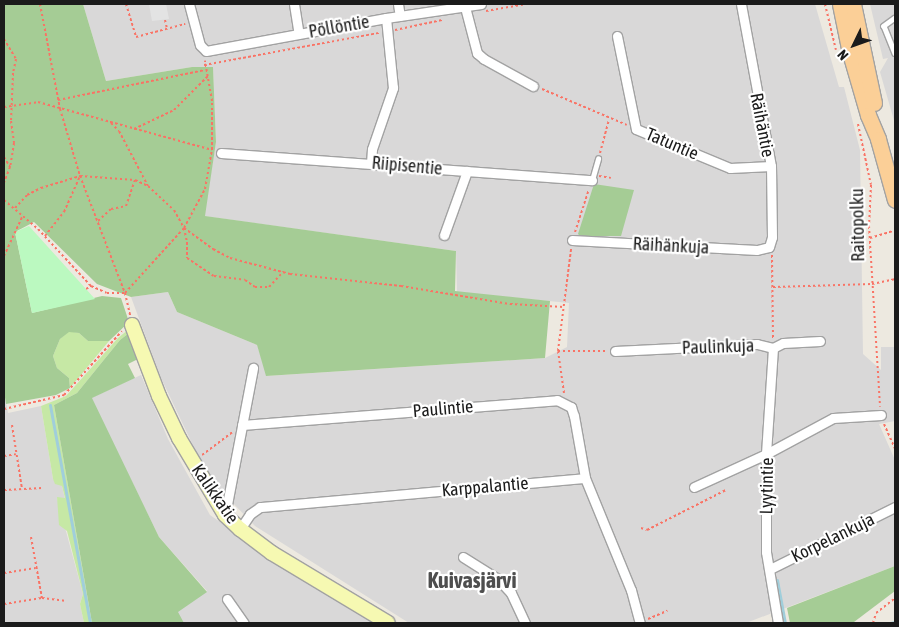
<!DOCTYPE html>
<meta charset="utf-8">
<style>
body{margin:0}
#map{position:relative;width:899px;height:627px;overflow:hidden;background:#ede9e0;font-family:"Asap Condensed",sans-serif}
div>[style]{position:absolute}
.residential>*{inset:0;background:#d9d8d8}
.grass>*{inset:0;background:#c6e8a5}
.forest>*{inset:0;background:#a5cc95}
.park>*{inset:0;background:#bbf9c0}
.parking>*{inset:0;background:#e3e3e3}
.stream>*{height:3px;margin:-1.5px;padding:0 1.5px;transform-origin:1.5px;border-radius:1.5px;background:#a0cedb}
.path>*{height:2px;margin-top:-1px;transform-origin:0;background:repeating-linear-gradient(90deg,#f97365 0 2.5px,transparent 0 5px)}
.roads{filter:drop-shadow(1px 0 #a2a2a2) drop-shadow(-1px 0 #a2a2a2) drop-shadow(0 1px #a2a2a2) drop-shadow(0 -1px #a2a2a2)}
.lane>*{height:4.5px;margin:-2.25px;padding:0 2.25px;transform-origin:2.25px;border-radius:2.25px;background:#fff}
.street>*{height:9px;margin:-4.5px;padding:0 4.5px;transform-origin:4.5px;border-radius:4.5px;background:#fff}
.secondary>*{height:14px;margin:-7px;padding:0 7px;transform-origin:7px;border-radius:7px;background:#f6f9b2}
.primary>*{height:15px;margin:-7.5px;padding:0 7.5px;transform-origin:7.5px;border-radius:7.5px;background:#fbcf97}
span{translate:-50% -50%;white-space:nowrap;text-align:center;line-height:1.15;-webkit-text-stroke:4.5px #fff;paint-order:stroke}
.street-label{font-size:18px;color:#1b1b1b}
.district-label{font-size:22px;color:#4e4e4e;font-weight:700}
.frame{position:absolute;inset:0;border:5px solid #1b1b1b;pointer-events:none}
.north{position:absolute;left:829px;top:20px;width:50px;height:50px;-webkit-text-stroke:4px #fff;paint-order:stroke;rotate:228deg;font-size:14px;font-weight:700;line-height:20px;text-align:center;color:#1b1b1b}
.north::after{content:'';display:block;margin:auto;width:18px;height:22px;background:#1b1b1b;clip-path:polygon(50% 0,100% 100%,50% 72%,0 100%)}
</style>
<div id="map">
<div class="residential">
<div style="clip-path:polygon(83px 4px,815px 4px,839px 87px,844px 87px,860px 150px,863px 354px,881px 370px,881px 347px,895px 347px,895px 421px,879px 424px,895px 460px,895px 566px,746px 623px,409px 623px,255px 526px,208px 477px,161px 378px,131px 297px,168px 292px,177px 312px,257px 345px,267px 376px,545px 358px,567px 347px,569px 303px,457px 292px,456px 251px,204px 216px,216px 142px,213px 68px,192px 67px,106px 81px)"></div>
<div style="clip-path:polygon(870px 4px,895px 4px,895px 124px,880px 72px,888px 58px,883px 59px)"></div>
<div style="clip-path:polygon(141px 375px,168px 439px,210px 515px,264px 553px,375px 623px,184px 623px,177px 612px,207px 591px,159px 537px,91px 398px)"></div>
<div style="clip-path:polygon(4px 391px,8px 413px,41px 406px,53px 479px,62px 486px,65px 499px,57px 498px,83px 594px,80px 604px,84px 623px,4px 623px)"></div>
</div>
<div class="grass">
<div style="clip-path:polygon(129px 329px,129px 333px,120px 340px,77px 393px,54px 405px,92px 623px,84px 623px,80px 604px,83px 594px,67px 531px,59px 525px,57px 497px,65px 498px,62px 486px,55px 484px,53px 479px,41px 406px,66px 396px,118px 338px)"></div>
<div style="clip-path:polygon(69px 331px,79px 333px,88px 341px,109px 341px,70px 388px,69px 378px,57px 368px,53px 356px,60px 339px)"></div>
</div>
<div class="forest">
<div style="clip-path:polygon(4px 4px,83px 4px,106px 81px,192px 67px,213px 67px,216px 142px,205px 216px,456px 251px,455px 291px,550px 301px,545px 358px,266px 376px,257px 345px,177px 312px,168px 292px,131px 297px,97px 284px,34px 222px,15px 232px,32px 313px,102px 296px,121px 298px,129px 322px,109px 341px,88px 341px,79px 333px,69px 332px,60px 339px,53px 356px,57px 368px,69px 378px,70px 388px,56px 395px,6px 404px,4px 391px)"></div>
<div style="clip-path:polygon(594px 184px,634px 190px,621px 236px,580px 236px,578px 234px)"></div>
<div style="clip-path:polygon(129px 333px,140px 358px,128px 364px,135px 378px,92px 398px,159px 537px,207px 592px,178px 612px,184px 623px,92px 623px,54px 405px,77px 393px,120px 340px)"></div>
<div style="clip-path:polygon(895px 566px,895px 591px,854px 622px,790px 623px,787px 608px)"></div>
</div>
<div class="park">
<div style="clip-path:polygon(29px 226px,86px 289px,95px 299px,32px 313px,15px 232px)"></div>
</div>
<div class="parking">
<div style="clip-path:polygon(149px 4px,166px 4px,169px 19px,152px 21px)"></div>
</div>
<div class="stream">
<div style="left:50px;top:405px;width:222px;rotate:79.6deg"></div>
<div style="left:777px;top:580px;width:44px;rotate:79.5deg"></div>
<div style="left:890px;top:623px;width:5px;rotate:-11deg"></div>
</div>
<div class="path">
<div style="left:40px;top:4px;width:107px;rotate:79.2deg"></div>
<div style="left:60px;top:109px;width:70px;rotate:73.4deg"></div>
<div style="left:80px;top:176px;width:125px;rotate:69deg"></div>
<div style="left:125px;top:293px;width:23px;rotate:77deg"></div>
<div style="left:126px;top:4px;width:34px;rotate:73deg"></div>
<div style="left:136px;top:37px;width:51px;rotate:-14.9deg"></div>
<div style="left:825px;top:4px;width:47px;rotate:76.6deg"></div>
<div style="left:486px;top:11px;width:41px;rotate:-9.9deg"></div>
<div style="left:165px;top:20px;width:9px;rotate:77deg"></div>
<div style="left:395px;top:30px;width:48px;rotate:-12deg"></div>
<div style="left:4px;top:39px;width:23px;rotate:59deg"></div>
<div style="left:16px;top:59px;width:14px;rotate:102deg"></div>
<div style="left:13px;top:73px;width:48px;rotate:92.4deg"></div>
<div style="left:11px;top:121px;width:22px;rotate:82deg"></div>
<div style="left:14px;top:143px;width:24px;rotate:99deg"></div>
<div style="left:10px;top:167px;width:17px;rotate:111deg"></div>
<div style="left:204px;top:65px;width:178px;rotate:-10.4deg"></div>
<div style="left:542px;top:89px;width:92px;rotate:23deg"></div>
<div style="left:58px;top:100px;width:150px;rotate:-11.5deg"></div>
<div style="left:4px;top:107px;width:34px;rotate:-8deg"></div>
<div style="left:38px;top:102px;width:180px;rotate:15.4deg"></div>
<div style="left:111px;top:123px;width:11px;rotate:45deg"></div>
<div style="left:119px;top:131px;width:62px;rotate:62.2deg"></div>
<div style="left:858px;top:124px;width:62px;rotate:78deg"></div>
<div style="left:871px;top:185px;width:41px;rotate:92.8deg"></div>
<div style="left:869px;top:226px;width:181px;rotate:86.5deg"></div>
<div style="left:134px;top:129px;width:44px;rotate:-25.4deg"></div>
<div style="left:174px;top:110px;width:48px;rotate:-45deg"></div>
<div style="left:600px;top:153px;width:35px;rotate:-75deg"></div>
<div style="left:4px;top:157px;width:12px;rotate:59deg"></div>
<div style="left:599px;top:176px;width:12px;rotate:9deg"></div>
<div style="left:4px;top:200px;width:45px;rotate:40.5deg"></div>
<div style="left:38px;top:229px;width:78px;rotate:47.1deg"></div>
<div style="left:91px;top:286px;width:17px;rotate:24deg"></div>
<div style="left:107px;top:293px;width:18px"></div>
<div style="left:125px;top:293px;width:88px;rotate:-47.8deg"></div>
<div style="left:184px;top:228px;width:44px;rotate:-61.7deg"></div>
<div style="left:205px;top:189px;width:40px;rotate:-80deg"></div>
<div style="left:212px;top:150px;width:49px;rotate:-90deg"></div>
<div style="left:212px;top:101px;width:41px;rotate:-99.9deg"></div>
<div style="left:15px;top:208px;width:18px;rotate:-47deg"></div>
<div style="left:27px;top:195px;width:16px;rotate:-27deg"></div>
<div style="left:41px;top:188px;width:41px;rotate:-17.1deg"></div>
<div style="left:80px;top:176px;width:55px;rotate:4.2deg"></div>
<div style="left:135px;top:180px;width:14px;rotate:25deg"></div>
<div style="left:148px;top:186px;width:35px;rotate:43deg"></div>
<div style="left:174px;top:210px;width:21px;rotate:61deg"></div>
<div style="left:184px;top:228px;width:14px;rotate:78deg"></div>
<div style="left:187px;top:242px;width:16px;rotate:90deg"></div>
<div style="left:187px;top:258px;width:32px;rotate:34deg"></div>
<div style="left:214px;top:276px;width:31px;rotate:7deg"></div>
<div style="left:245px;top:280px;width:12px;rotate:35deg"></div>
<div style="left:255px;top:287px;width:14px"></div>
<div style="left:269px;top:287px;width:21px;rotate:-47deg"></div>
<div style="left:98px;top:221px;width:18px;rotate:-43deg"></div>
<div style="left:111px;top:209px;width:15px;rotate:-11deg"></div>
<div style="left:126px;top:206px;width:28px;rotate:-71deg"></div>
<div style="left:184px;top:228px;width:36px;rotate:36deg"></div>
<div style="left:213px;top:249px;width:19px;rotate:28deg"></div>
<div style="left:230px;top:258px;width:62px;rotate:14.9deg"></div>
<div style="left:290px;top:274px;width:112px;rotate:6.2deg"></div>
<div style="left:401px;top:286px;width:110px;rotate:9.4deg"></div>
<div style="left:510px;top:304px;width:54px;rotate:3.2deg"></div>
<div style="left:575px;top:232px;width:45px;rotate:-72deg"></div>
<div style="left:45px;top:236px;width:31px;rotate:-52deg"></div>
<div style="left:64px;top:212px;width:39px;rotate:-66deg"></div>
<div style="left:870px;top:238px;width:24px;rotate:-17deg"></div>
<div style="left:772px;top:255px;width:83px;rotate:89.3deg"></div>
<div style="left:4px;top:256px;width:45px;rotate:-65.1deg"></div>
<div style="left:773px;top:287px;width:99px;rotate:-1.7deg"></div>
<div style="left:872px;top:284px;width:24px;rotate:-12deg"></div>
<div style="left:86px;top:289px;width:6px;rotate:-31deg"></div>
<div style="left:558px;top:351px;width:103px;rotate:-82.7deg"></div>
<div style="left:564px;top:393px;width:42px;rotate:-98.1deg"></div>
<div style="left:558px;top:351px;width:48px"></div>
<div style="left:4px;top:409px;width:62px;rotate:-13.1deg"></div>
<div style="left:64px;top:395px;width:86px;rotate:-47.8deg"></div>
<div style="left:884px;top:424px;width:27px;rotate:66deg"></div>
<div style="left:12px;top:425px;width:65px;rotate:81.1deg"></div>
<div style="left:202px;top:455px;width:38px;rotate:-37deg"></div>
<div style="left:4px;top:456px;width:12px;rotate:-9deg"></div>
<div style="left:4px;top:490px;width:38px;rotate:-3deg"></div>
<div style="left:641px;top:528px;width:6px;rotate:18deg"></div>
<div style="left:647px;top:530px;width:89px;rotate:-26.9deg"></div>
<div style="left:31px;top:537px;width:62px;rotate:79.8deg"></div>
<div style="left:4px;top:573px;width:32px;rotate:-9deg"></div>
<div style="left:4px;top:604px;width:38px;rotate:-9deg"></div>
<div style="left:42px;top:598px;width:23px;rotate:7deg"></div>
<div style="left:648px;top:619px;width:21px;rotate:-23deg"></div>
<div style="left:873px;top:623px;width:10px;rotate:-73deg"></div>
<div style="left:876px;top:613px;width:24px;rotate:-38deg"></div>
</div>
<div class="roads">
<div class="lane">
<div style="left:895px;top:18px;width:14px;rotate:144deg"></div>
<div style="left:884px;top:26px;width:29px;rotate:68deg"></div>
<div style="left:592px;top:180px;width:22px;rotate:-74deg"></div>
</div>
<div class="street">
<div style="left:189px;top:4px;width:42px;rotate:75deg"></div>
<div style="left:200px;top:45px;width:8px;rotate:45deg"></div>
<div style="left:206px;top:51px;width:183px;rotate:-10.4deg"></div>
<div style="left:386px;top:18px;width:96px;rotate:-8.4deg"></div>
<div style="left:294px;top:4px;width:30px;rotate:81deg"></div>
<div style="left:398px;top:4px;width:12px;rotate:81deg"></div>
<div style="left:465px;top:7px;width:48px;rotate:75.4deg"></div>
<div style="left:477px;top:53px;width:9px;rotate:41deg"></div>
<div style="left:484px;top:59px;width:56px;rotate:28.9deg"></div>
<div style="left:617px;top:36px;width:95px;rotate:78.5deg"></div>
<div style="left:636px;top:129px;width:102px;rotate:22.5deg"></div>
<div style="left:730px;top:168px;width:41px;rotate:-2.8deg"></div>
<div style="left:221px;top:153px;width:372px;rotate:4.2deg"></div>
<div style="left:371px;top:163px;width:14px;rotate:-86deg"></div>
<div style="left:372px;top:149px;width:65px;rotate:-71deg"></div>
<div style="left:393px;top:88px;width:70px;rotate:-95.7deg"></div>
<div style="left:444px;top:235px;width:68px;rotate:-70.2deg"></div>
<div style="left:572px;top:240px;width:185px;rotate:3.1deg"></div>
<div style="left:757px;top:250px;width:12px;rotate:-14deg"></div>
<div style="left:769px;top:247px;width:10px;rotate:-73deg"></div>
<div style="left:772px;top:237px;width:71px;rotate:-90.8deg"></div>
<div style="left:771px;top:166px;width:165px;rotate:-100.5deg"></div>
<div style="left:773px;top:348px;width:106px;rotate:93.8deg"></div>
<div style="left:766px;top:454px;width:98px;rotate:90deg"></div>
<div style="left:766px;top:552px;width:72px;rotate:80.4deg"></div>
<div style="left:615px;top:351px;width:142px;rotate:-2.8deg"></div>
<div style="left:757px;top:344px;width:16px;rotate:14deg"></div>
<div style="left:773px;top:348px;width:11px;rotate:-27deg"></div>
<div style="left:783px;top:343px;width:37px;rotate:-3deg"></div>
<div style="left:242px;top:425px;width:316px;rotate:-4.5deg"></div>
<div style="left:557px;top:400px;width:16px;rotate:27deg"></div>
<div style="left:571px;top:407px;width:9px;rotate:72deg"></div>
<div style="left:574px;top:416px;width:63px;rotate:79.9deg"></div>
<div style="left:694px;top:487px;width:79px;rotate:-24.6deg"></div>
<div style="left:766px;top:454px;width:76px;rotate:-28.2deg"></div>
<div style="left:833px;top:418px;width:48px;rotate:-3.6deg"></div>
<div style="left:225px;top:515px;width:150px;rotate:-79.2deg"></div>
<div style="left:240px;top:529px;width:18px;rotate:-56deg"></div>
<div style="left:250px;top:514px;width:12px;rotate:-35deg"></div>
<div style="left:260px;top:507px;width:326px;rotate:-5.1deg"></div>
<div style="left:585px;top:478px;width:121px;rotate:67.7deg"></div>
<div style="left:631px;top:590px;width:34px;rotate:75deg"></div>
<div style="left:463px;top:557px;width:41px;rotate:32.2deg"></div>
<div style="left:498px;top:579px;width:19px;rotate:47deg"></div>
<div style="left:511px;top:593px;width:33px;rotate:65deg"></div>
<div style="left:770px;top:569px;width:140px;rotate:-26.4deg"></div>
<div style="left:227px;top:599px;width:29px;rotate:55deg"></div>
</div>
<div class="secondary">
<div style="left:132px;top:325px;width:76px;rotate:69.2deg"></div>
<div style="left:159px;top:396px;width:47px;rotate:64.5deg"></div>
<div style="left:179px;top:438px;width:90px;rotate:59.1deg"></div>
<div style="left:225px;top:515px;width:21px;rotate:43deg"></div>
<div style="left:240px;top:529px;width:40px;rotate:37deg"></div>
<div style="left:272px;top:553px;width:135px;rotate:31.1deg"></div>
</div>
<div class="primary">
<div style="left:840px;top:4px;width:50px;rotate:78.5deg"></div>
<div style="left:850px;top:53px;width:65px;rotate:73.8deg"></div>
<div style="left:868px;top:115px;width:26px;rotate:67deg"></div>
<div style="left:878px;top:139px;width:63px;rotate:74.4deg"></div>
<div style="left:853px;top:4px;width:101px;rotate:78deg"></div>
</div>
</div>
<div class="street-label">
<span style="left:339px;top:27px;rotate:-10deg">Pöllöntie</span>
<span style="left:762px;top:125px;rotate:79deg">Räihäntie</span>
<span style="left:672px;top:144px;rotate:23deg">Tatuntie</span>
<span style="left:407px;top:166px;rotate:5deg">Riipisentie</span>
<span style="left:858px;top:225px;rotate:-91deg">Raitopolku</span>
<span style="left:671px;top:246px;rotate:3deg">Räihänkuja</span>
<span style="left:718px;top:347px;rotate:-2deg">Paulinkuja</span>
<span style="left:443px;top:409px;rotate:-5deg">Paulintie</span>
<span style="left:767px;top:486px;rotate:-89deg">Lyytintie</span>
<span style="left:485px;top:487px;rotate:-5deg">Karppalantie</span>
<span style="left:215px;top:494px;rotate:55deg">Kalikkatie</span>
<span style="left:833px;top:538px;rotate:-26deg">Korpelankuja</span>
</div>
<div class="district-label">
<span style="left:472px;top:581px">Kuivasjärvi</span>
</div>
<div class="frame"></div>
<div class="north">N</div>
</div>
